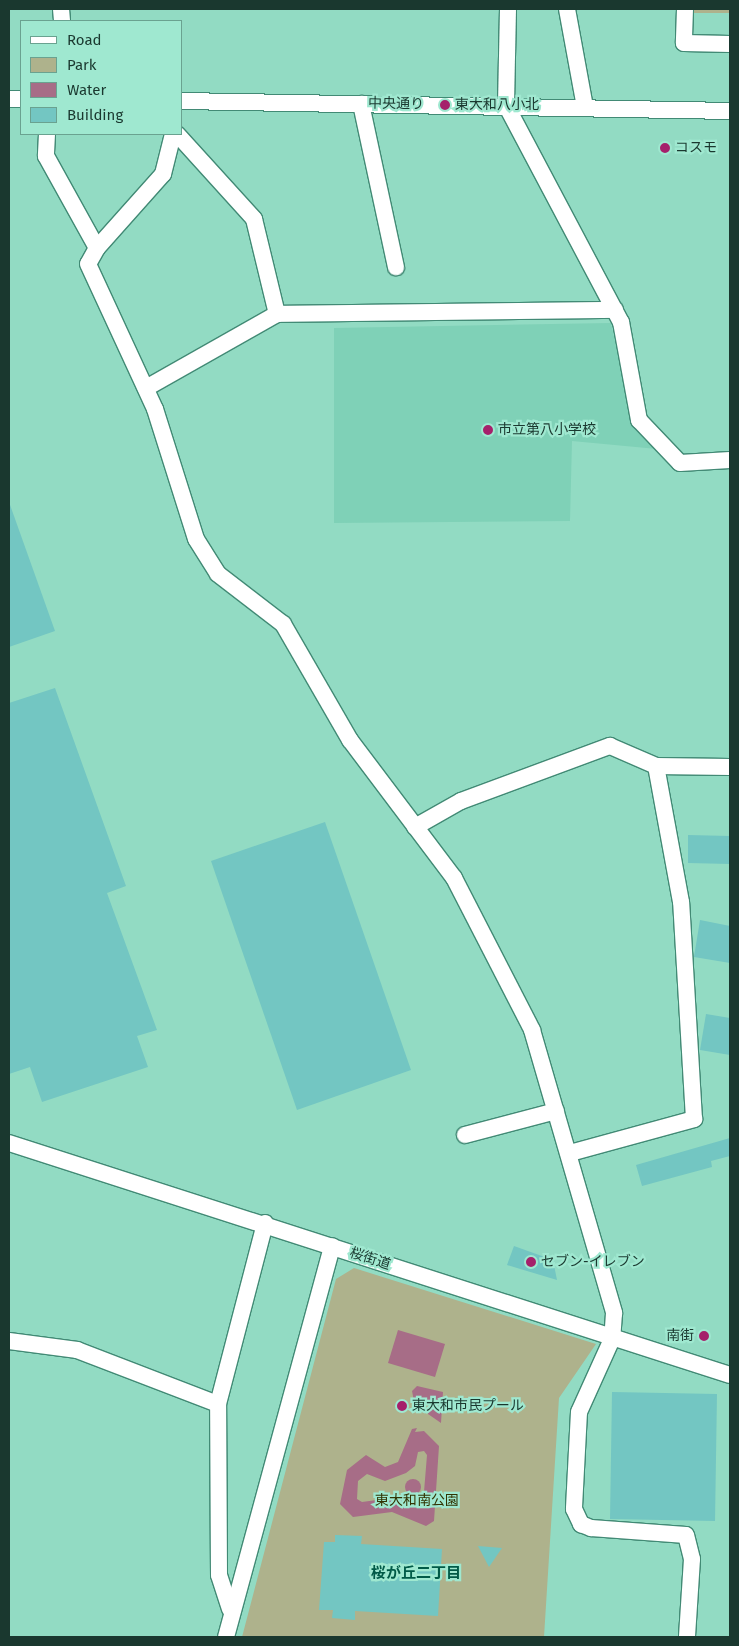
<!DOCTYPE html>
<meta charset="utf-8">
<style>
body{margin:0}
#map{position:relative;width:739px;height:1646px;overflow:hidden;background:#92dbc3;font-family:"Fira Sans","Noto Sans JP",sans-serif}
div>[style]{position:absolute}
.built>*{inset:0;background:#7fd1b7}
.green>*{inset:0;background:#aeb28c}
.water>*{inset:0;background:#a76d87}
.round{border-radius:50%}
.building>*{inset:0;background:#73c6c2}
.roads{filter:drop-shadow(1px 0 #428a75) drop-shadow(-1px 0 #428a75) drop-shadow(0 1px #428a75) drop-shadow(0 -1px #428a75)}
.minor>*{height:16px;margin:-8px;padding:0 8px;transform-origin:8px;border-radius:8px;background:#fff}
.dots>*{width:14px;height:14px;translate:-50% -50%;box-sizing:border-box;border:2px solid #9fe8d0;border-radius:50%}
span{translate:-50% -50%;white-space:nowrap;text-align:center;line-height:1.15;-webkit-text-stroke:4.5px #9fe8d0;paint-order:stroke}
.street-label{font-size:14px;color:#1a382f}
.poi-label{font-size:14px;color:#1a382f}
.left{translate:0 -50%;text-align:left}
.right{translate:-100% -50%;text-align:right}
.park-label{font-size:14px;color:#323403}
.neighbourhood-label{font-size:15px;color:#015a47;font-weight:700}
.frame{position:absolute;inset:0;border:10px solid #1a382f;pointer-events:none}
.legend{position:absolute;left:20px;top:20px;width:162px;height:115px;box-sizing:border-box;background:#9fe8d0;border:1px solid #6aa290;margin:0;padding:6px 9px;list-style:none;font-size:15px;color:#1a382f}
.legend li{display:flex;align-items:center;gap:10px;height:25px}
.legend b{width:25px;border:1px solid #6aa290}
</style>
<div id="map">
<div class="built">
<div style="clip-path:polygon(611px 323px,632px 419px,657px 449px,572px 441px,570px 521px,334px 523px,334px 328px)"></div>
</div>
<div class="green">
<div style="clip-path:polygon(690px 9px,730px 9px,730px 13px,690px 13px)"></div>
<div style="clip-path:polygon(354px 1268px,596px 1344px,559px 1398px,544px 1637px,242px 1637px,336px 1279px)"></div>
</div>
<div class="water">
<div style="clip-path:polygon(398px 1330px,445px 1344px,435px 1377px,388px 1363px)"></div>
<div style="clip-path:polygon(417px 1386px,443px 1392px,441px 1423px,428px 1414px,429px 1404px,415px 1406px,412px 1391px)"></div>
<div style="clip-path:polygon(evenodd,417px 1428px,415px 1432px,424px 1431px,439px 1446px,434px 1521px,426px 1526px,392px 1512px,353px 1517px,340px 1504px,347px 1470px,366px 1455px,385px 1467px,398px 1462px,412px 1429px,417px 1428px,424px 1451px,427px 1455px,423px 1504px,384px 1495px,384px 1499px,362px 1502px,357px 1499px,358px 1481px,367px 1474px,385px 1481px,406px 1473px,415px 1466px,418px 1452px,424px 1451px)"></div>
<div class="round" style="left:405px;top:1479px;width:16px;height:16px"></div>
</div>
<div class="building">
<div style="clip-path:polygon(9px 502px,55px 631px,9px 647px)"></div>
<div style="clip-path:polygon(55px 688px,126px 886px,107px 893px,157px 1030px,137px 1036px,148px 1067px,42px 1102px,30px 1067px,9px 1074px,9px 703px)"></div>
<div style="clip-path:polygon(325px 822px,411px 1070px,297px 1110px,211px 861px)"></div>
<div style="clip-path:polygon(688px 835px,730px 836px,730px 864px,688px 863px)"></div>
<div style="clip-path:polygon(700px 920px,730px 926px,730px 963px,694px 957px)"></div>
<div style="clip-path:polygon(706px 1014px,730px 1018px,730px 1055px,700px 1050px)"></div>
<div style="clip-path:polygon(730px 1138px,730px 1156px,711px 1161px,712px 1167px,642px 1186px,636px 1165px)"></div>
<div style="clip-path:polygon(514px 1246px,553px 1260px,557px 1280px,507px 1265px)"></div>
<div style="clip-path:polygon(612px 1392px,717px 1394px,715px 1521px,610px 1519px)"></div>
<div style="clip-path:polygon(335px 1535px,362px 1536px,361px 1544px,442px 1549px,438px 1616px,355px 1611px,355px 1620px,332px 1618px,333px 1610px,319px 1610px,324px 1542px,335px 1542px)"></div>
<div style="clip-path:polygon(478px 1546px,502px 1548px,489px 1567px)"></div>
</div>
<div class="roads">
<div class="minor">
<div style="left:61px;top:9px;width:12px;rotate:85deg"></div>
<div style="left:508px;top:9px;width:96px;rotate:91.2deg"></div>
<div style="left:506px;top:105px;width:246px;rotate:62.1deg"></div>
<div style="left:621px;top:322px;width:100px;rotate:79.6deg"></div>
<div style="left:639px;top:420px;width:59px;rotate:46.4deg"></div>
<div style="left:680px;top:463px;width:50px;rotate:-3.4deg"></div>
<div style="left:567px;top:9px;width:100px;rotate:79.6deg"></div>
<div style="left:685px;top:9px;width:34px;rotate:92deg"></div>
<div style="left:684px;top:43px;width:46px;rotate:1.2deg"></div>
<div style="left:9px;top:99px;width:12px"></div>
<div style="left:181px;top:101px;width:549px;rotate:1.04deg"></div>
<div style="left:361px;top:104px;width:167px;rotate:77.9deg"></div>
<div style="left:47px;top:134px;width:22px;rotate:93deg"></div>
<div style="left:46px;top:156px;width:105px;rotate:61deg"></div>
<div style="left:173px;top:134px;width:41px;rotate:104deg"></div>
<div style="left:163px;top:174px;width:99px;rotate:131.7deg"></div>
<div style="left:97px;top:248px;width:18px;rotate:119deg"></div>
<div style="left:88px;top:264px;width:160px;rotate:65.2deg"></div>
<div style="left:155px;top:409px;width:136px;rotate:72.5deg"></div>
<div style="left:196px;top:539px;width:41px;rotate:57.8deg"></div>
<div style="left:218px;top:574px;width:82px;rotate:37.6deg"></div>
<div style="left:283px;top:624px;width:134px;rotate:60deg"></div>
<div style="left:350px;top:740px;width:173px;rotate:53deg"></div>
<div style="left:454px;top:878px;width:171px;rotate:62.8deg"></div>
<div style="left:532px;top:1030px;width:295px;rotate:73.8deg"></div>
<div style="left:614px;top:1313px;width:26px;rotate:94deg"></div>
<div style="left:612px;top:1339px;width:80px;rotate:114.3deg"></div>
<div style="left:579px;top:1412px;width:97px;rotate:93deg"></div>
<div style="left:574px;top:1509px;width:17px;rotate:65deg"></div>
<div style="left:581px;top:1524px;width:11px;rotate:22deg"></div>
<div style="left:591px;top:1528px;width:95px;rotate:4.2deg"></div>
<div style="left:686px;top:1535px;width:25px;rotate:76deg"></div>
<div style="left:692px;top:1559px;width:78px;rotate:93.7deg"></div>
<div style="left:177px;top:134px;width:115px;rotate:47.8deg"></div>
<div style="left:254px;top:219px;width:98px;rotate:76.4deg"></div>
<div style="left:277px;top:314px;width:338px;rotate:-0.7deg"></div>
<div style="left:146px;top:388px;width:150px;rotate:-29.5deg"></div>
<div style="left:415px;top:827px;width:53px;rotate:-29.5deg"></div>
<div style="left:461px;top:801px;width:159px;rotate:-20.3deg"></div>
<div style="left:610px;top:746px;width:50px;rotate:23.5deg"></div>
<div style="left:656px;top:766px;width:74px;rotate:0.8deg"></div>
<div style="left:465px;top:1135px;width:94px;rotate:-14.8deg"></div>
<div style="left:9px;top:1143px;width:757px;rotate:17.84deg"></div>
<div style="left:570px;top:1153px;width:129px;rotate:-15.3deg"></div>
<div style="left:694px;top:1119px;width:217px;rotate:-93.4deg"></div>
<div style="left:681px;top:902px;width:138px;rotate:-100.4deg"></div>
<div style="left:9px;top:1341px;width:69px;rotate:7.5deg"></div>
<div style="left:77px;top:1350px;width:151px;rotate:21deg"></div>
<div style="left:230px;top:1609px;width:36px;rotate:-108deg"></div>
<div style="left:219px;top:1575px;width:171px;rotate:-90.3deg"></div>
<div style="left:218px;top:1404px;width:187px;rotate:-75.4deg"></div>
<div style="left:226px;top:1637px;width:405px;rotate:-74.8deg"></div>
</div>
</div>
<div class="dots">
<div style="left:445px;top:105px;background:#a5206b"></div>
<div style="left:665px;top:148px;background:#a5206b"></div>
<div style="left:488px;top:430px;background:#a5206b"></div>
<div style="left:531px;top:1262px;background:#a5206b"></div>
<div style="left:704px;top:1336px;background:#a5206b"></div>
<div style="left:402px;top:1406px;background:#a5206b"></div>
</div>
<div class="street-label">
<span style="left:396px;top:104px;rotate:1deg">中央通り</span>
<span style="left:370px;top:1259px;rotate:18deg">桜街道</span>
</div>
<div class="poi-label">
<span class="left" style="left:455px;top:105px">東大和八小北</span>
<span class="left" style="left:675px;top:148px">コスモ</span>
<span class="left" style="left:498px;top:430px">市立第八小学校</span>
<span class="left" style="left:541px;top:1262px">セブン-イレブン</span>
<span class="right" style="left:694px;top:1336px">南街</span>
<span class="left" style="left:412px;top:1406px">東大和市民プール</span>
</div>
<div class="park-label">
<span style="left:417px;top:1501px">東大和南公園</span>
</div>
<div class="neighbourhood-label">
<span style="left:416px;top:1574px">桜が丘二丁目</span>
</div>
<div class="frame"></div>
<ul class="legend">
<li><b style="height:6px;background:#fff"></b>Road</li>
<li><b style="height:14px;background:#aeb28c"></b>Park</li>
<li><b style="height:14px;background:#a76d87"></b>Water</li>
<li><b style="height:14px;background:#73c6c2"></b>Building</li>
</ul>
</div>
